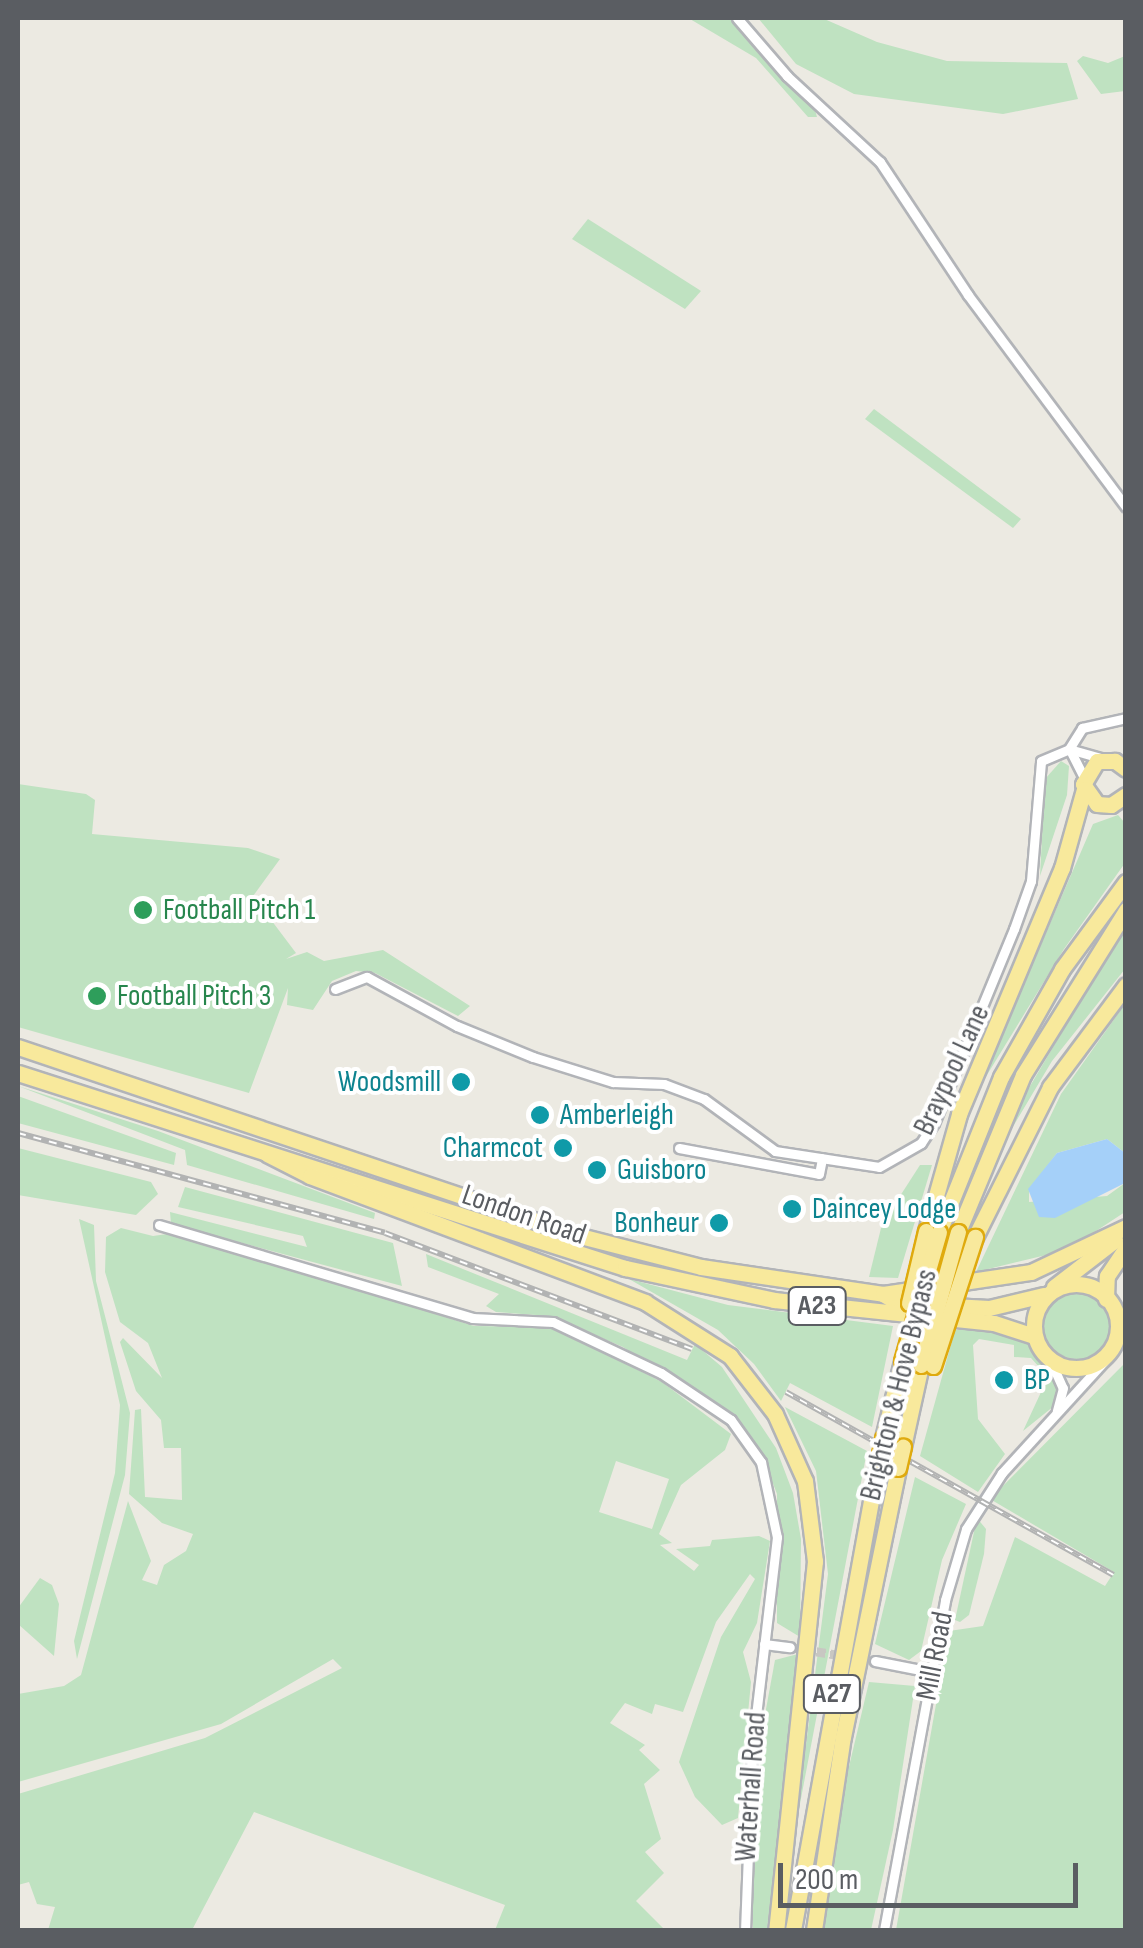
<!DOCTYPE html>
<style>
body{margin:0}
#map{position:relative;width:1143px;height:1948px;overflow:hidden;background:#eceae2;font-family:"Sofia Sans Condensed",sans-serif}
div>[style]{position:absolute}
.green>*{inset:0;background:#bfe2c1}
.round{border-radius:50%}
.water>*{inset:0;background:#a5d0f9}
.minor-tunnel>*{height:9px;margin-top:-4.5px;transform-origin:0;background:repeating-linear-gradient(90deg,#c8c7c2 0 9px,transparent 0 13.5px)}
.roads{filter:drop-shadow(2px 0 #b2b4b8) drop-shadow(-2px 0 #b2b4b8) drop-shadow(0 2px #b2b4b8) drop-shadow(0 -2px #b2b4b8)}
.minor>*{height:9px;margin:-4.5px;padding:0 4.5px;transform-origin:4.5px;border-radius:4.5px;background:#fff}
.trunk>*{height:15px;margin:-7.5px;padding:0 7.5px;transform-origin:7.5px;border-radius:7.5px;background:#f8e99c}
.trunk>.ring{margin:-7.5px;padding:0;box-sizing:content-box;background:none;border:15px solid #f8e99c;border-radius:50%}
.rail>*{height:6px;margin-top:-3px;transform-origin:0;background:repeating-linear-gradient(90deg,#fff 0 8px,#b2b3b3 0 16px);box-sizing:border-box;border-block:2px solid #b2b3b3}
.bridges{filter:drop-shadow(2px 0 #dfaa0e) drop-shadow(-2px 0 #dfaa0e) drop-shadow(0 2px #dfaa0e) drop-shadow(0 -2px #dfaa0e)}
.trunk-bridge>*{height:15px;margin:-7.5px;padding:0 7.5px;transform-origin:7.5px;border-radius:7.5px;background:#f8e99c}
.dots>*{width:28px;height:28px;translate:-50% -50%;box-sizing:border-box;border:5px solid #fff;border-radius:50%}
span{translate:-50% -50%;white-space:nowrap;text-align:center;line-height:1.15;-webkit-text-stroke:8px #fff;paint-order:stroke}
.shield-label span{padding:2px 8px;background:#fff;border:2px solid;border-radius:8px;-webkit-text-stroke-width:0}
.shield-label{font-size:28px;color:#5a5d62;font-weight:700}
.leisure-label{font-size:30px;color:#27864d}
.left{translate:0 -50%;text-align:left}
.street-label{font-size:30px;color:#5a5d62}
.culture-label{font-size:30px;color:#0d838f}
.right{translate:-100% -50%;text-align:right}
.frame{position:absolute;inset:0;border:20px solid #5a5d62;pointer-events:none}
.scale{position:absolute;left:778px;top:1863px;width:300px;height:45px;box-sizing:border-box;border:5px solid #5a5d62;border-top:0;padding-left:12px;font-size:30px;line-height:35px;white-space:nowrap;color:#5a5d62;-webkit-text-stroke:8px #fff;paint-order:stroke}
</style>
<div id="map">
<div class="green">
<div style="clip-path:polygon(730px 18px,815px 110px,817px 117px,808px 117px,756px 58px,690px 19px)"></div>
<div style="clip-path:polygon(758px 18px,822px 18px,877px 42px,947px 61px,1067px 63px,1078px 99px,1003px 114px,854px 94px,796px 64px)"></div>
<div style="clip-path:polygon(1083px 56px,1108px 63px,1125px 56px,1125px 91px,1101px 94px,1077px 61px)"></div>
<div style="clip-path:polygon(588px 219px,698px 289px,701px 291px,685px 309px,572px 239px)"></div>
<div style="clip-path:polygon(874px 409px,1021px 519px,1013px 528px,865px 419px)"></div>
<div style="clip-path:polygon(1061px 761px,1069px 766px,1067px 795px,1040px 876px,1045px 779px)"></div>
<div style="clip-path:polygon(18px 784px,86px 794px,95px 800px,92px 834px,248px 848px,280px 859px,253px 896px,296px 953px,286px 959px,307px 952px,324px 961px,383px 950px,470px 1006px,458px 1016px,375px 973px,356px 971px,332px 981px,313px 1010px,287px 1005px,288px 988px,249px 1093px,18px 1027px)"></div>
<div style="clip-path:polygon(1118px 815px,1125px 823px,1125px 863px,1064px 949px,979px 1088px,1093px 824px)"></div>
<div style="clip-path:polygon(1125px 925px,1125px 969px,1052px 1061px,1008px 1135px,1003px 1132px)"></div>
<div style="clip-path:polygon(1125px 1004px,1125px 1153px,1107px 1139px,1057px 1153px,1029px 1190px,1029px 1202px,1107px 1196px,1125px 1183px,1125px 1212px,1067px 1250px,976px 1272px,1061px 1094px)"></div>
<div style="clip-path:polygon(18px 1086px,158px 1131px,375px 1213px,374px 1219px,187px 1165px,185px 1150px)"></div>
<div style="clip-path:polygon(18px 1096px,176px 1153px,174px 1165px,18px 1123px)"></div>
<div style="clip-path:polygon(18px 1148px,151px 1182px,158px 1194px,136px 1215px,18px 1195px)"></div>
<div style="clip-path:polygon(920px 1165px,932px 1165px,898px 1278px,869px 1277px,882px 1224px)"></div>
<div style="clip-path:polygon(185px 1187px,393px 1243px,402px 1286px,171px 1224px,170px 1212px,307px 1247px,303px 1236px,178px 1207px)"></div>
<div style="clip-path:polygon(79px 1219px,94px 1225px,96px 1281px,130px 1413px,125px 1475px,77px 1659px,74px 1641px,115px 1473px,120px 1405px)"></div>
<div style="clip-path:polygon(evenodd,121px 1228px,153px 1236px,174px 1233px,474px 1326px,553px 1327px,662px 1382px,731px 1434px,725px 1450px,681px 1485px,659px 1534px,672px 1543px,660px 1545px,694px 1571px,699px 1565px,676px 1549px,710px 1546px,712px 1540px,759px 1536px,770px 1541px,757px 1623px,743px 1652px,751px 1682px,738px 1818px,722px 1825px,695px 1797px,679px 1762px,721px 1637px,755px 1579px,750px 1574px,716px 1622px,683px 1712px,655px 1704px,652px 1714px,625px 1703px,610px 1723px,645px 1745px,639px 1750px,660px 1770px,644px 1784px,661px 1839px,645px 1852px,664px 1873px,636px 1901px,665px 1930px,495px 1930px,505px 1905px,254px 1812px,192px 1930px,48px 1930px,55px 1907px,37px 1904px,29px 1882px,18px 1885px,18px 1794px,205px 1738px,342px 1668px,333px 1659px,221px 1724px,18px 1782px,18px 1694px,64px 1686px,81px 1675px,128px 1501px,151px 1561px,142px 1580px,157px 1585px,164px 1565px,186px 1551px,193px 1534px,162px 1523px,129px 1494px,135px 1410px,141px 1409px,145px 1497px,182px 1500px,181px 1448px,164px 1448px,161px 1420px,136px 1391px,120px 1342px,123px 1338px,162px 1378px,148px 1343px,120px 1322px,105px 1272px,106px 1237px,121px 1228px,616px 1461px,669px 1479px,652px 1529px,599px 1512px,616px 1461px)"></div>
<div style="clip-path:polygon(426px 1254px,687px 1360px,695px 1344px,722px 1367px,776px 1448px,793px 1493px,801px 1539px,800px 1637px,777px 1623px,777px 1494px,764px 1460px,732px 1417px,623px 1347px,550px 1316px,496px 1312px,486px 1306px,499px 1294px,428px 1267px)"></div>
<div style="clip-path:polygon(629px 1279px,728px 1305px,893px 1326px,872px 1427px,790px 1383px,781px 1401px,754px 1364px,718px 1330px)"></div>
<div class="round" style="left:1043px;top:1291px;width:68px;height:68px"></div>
<div style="clip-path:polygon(999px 1329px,1032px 1346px,1060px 1388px,1054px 1406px,1023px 1431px,1048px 1377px,1031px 1358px,1014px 1357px,1014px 1345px,979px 1339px,973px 1345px,978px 1419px,1005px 1454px,978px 1492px,920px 1456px,955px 1330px)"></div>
<div style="clip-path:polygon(1125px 1363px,1125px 1930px,896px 1930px,949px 1631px,983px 1626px,1015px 1537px,1105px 1586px,1114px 1572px,990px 1499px)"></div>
<div style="clip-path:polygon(785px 1407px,867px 1451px,795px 1830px,828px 1574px,816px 1471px)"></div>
<div style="clip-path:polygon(915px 1477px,966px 1504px,942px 1560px,921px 1651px,909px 1660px,875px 1644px)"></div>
<div style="clip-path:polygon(977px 1518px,986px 1529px,984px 1554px,969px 1615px,960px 1622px,955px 1620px)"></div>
<div style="clip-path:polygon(40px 1578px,52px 1585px,59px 1604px,54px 1656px,18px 1624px,18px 1608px)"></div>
<div style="clip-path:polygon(798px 1654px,767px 1930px,753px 1930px,751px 1857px,766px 1709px,775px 1660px)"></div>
<div style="clip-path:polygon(869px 1682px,915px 1686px,893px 1830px,871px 1930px,823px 1930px,843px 1792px)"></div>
</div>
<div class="water">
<div style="clip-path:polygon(1107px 1139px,1125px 1153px,1125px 1183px,1055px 1218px,1039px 1217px,1028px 1189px,1057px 1153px)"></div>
</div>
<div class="minor-tunnel">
<div style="left:790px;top:1647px;width:86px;rotate:9.4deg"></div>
</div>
<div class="roads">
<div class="minor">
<div style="left:737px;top:18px;width:77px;rotate:49.2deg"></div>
<div style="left:787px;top:76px;width:127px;rotate:42.8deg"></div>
<div style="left:880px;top:162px;width:159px;rotate:56.5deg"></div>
<div style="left:968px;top:295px;width:264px;rotate:53.3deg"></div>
<div style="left:1069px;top:749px;width:25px;rotate:-58deg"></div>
<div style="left:1082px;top:728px;width:45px;rotate:-12.8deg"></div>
<div style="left:1070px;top:750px;width:31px;rotate:63deg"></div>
<div style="left:335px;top:989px;width:34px;rotate:-21deg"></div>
<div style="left:367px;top:977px;width:102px;rotate:28.6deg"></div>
<div style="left:457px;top:1026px;width:82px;rotate:22.2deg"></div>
<div style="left:533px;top:1057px;width:84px;rotate:17.4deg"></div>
<div style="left:613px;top:1082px;width:51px;rotate:2.2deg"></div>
<div style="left:664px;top:1084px;width:43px;rotate:20.6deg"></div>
<div style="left:704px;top:1099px;width:88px;rotate:36.2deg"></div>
<div style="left:775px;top:1151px;width:105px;rotate:8.7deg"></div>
<div style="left:879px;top:1167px;width:48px;rotate:-29.7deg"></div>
<div style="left:921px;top:1143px;width:24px;rotate:-57deg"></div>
<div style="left:934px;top:1123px;width:210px;rotate:-67.6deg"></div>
<div style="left:1014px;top:929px;width:51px;rotate:-70.5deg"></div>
<div style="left:1031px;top:881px;width:120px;rotate:-85.2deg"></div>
<div style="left:1041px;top:761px;width:30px;rotate:-23deg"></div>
<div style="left:1069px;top:749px;width:35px;rotate:16deg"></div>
<div style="left:679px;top:1148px;width:142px;rotate:10.5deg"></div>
<div style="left:819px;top:1174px;width:16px;rotate:-79deg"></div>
<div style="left:159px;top:1225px;width:327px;rotate:16.5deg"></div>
<div style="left:472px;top:1318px;width:81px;rotate:2.8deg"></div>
<div style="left:553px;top:1322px;width:119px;rotate:25.3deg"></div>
<div style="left:661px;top:1373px;width:84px;rotate:33.9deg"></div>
<div style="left:731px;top:1420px;width:52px;rotate:54.5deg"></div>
<div style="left:761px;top:1462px;width:77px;rotate:78deg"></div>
<div style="left:777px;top:1537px;width:213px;rotate:96.7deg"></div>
<div style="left:752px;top:1749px;width:181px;rotate:92.2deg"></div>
<div style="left:1048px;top:1355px;width:36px;rotate:66deg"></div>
<div style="left:1063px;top:1388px;width:24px;rotate:105deg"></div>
<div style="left:764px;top:1644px;width:26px;rotate:7deg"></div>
<div style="left:875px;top:1661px;width:57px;rotate:11.1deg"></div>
<div style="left:884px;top:1930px;width:336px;rotate:-79.5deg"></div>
<div style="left:945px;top:1600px;width:74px;rotate:-73.5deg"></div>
<div style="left:966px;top:1529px;width:67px;rotate:-57.3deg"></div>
<div style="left:1002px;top:1473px;width:154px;rotate:-47.6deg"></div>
</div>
<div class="trunk">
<div style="left:1126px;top:769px;width:14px;rotate:-144deg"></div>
<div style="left:1115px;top:761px;width:18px;rotate:180deg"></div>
<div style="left:1097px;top:761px;width:27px;rotate:121deg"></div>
<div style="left:1083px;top:784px;width:24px;rotate:55deg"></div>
<div style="left:1097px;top:804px;width:14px;rotate:4deg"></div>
<div style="left:1111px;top:805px;width:18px;rotate:-34deg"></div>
<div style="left:18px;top:1047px;width:597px;rotate:18.56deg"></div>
<div style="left:584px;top:1237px;width:121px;rotate:14.4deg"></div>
<div style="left:701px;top:1267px;width:184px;rotate:8.4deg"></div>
<div style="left:883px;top:1294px;width:17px;rotate:31deg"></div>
<div style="left:898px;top:1303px;width:91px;rotate:3.1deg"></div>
<div style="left:989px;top:1308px;width:56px;rotate:-13.5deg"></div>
<div style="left:18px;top:1073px;width:638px;rotate:17.81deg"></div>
<div style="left:625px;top:1268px;width:152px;rotate:12.1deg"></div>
<div style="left:774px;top:1300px;width:221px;rotate:6deg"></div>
<div style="left:994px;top:1323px;width:40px;rotate:18deg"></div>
<div style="left:267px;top:1154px;width:48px;rotate:27.1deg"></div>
<div style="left:310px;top:1176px;width:358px;rotate:20.6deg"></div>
<div style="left:645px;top:1302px;width:101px;rotate:32.4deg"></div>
<div style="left:730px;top:1356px;width:73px;rotate:52.2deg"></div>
<div style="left:775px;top:1414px;width:73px;rotate:65.9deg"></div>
<div style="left:805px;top:1481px;width:81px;rotate:82.9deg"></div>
<div style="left:815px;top:1561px;width:371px;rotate:96deg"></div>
<div style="left:926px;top:1231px;width:122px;rotate:-74.2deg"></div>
<div style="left:959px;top:1114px;width:267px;rotate:-67.3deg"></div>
<div style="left:1062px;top:868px;width:82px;rotate:-74.4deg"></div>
<div style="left:939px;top:1232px;width:167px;rotate:-68.2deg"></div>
<div style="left:1001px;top:1077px;width:124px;rotate:-60.5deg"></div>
<div style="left:1062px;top:969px;width:108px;rotate:-53.7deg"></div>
<div style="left:958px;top:1232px;width:170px;rotate:-67.5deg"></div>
<div style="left:1023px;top:1075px;width:195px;rotate:-58deg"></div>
<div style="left:975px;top:1237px;width:168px;rotate:-63.4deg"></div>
<div style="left:1050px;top:1087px;width:127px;rotate:-53.3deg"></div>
<div class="ring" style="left:1034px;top:1284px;width:69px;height:69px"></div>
<div style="left:1054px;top:1287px;width:77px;rotate:-37.6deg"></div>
<div style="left:883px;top:1294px;width:150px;rotate:-8.5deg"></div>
<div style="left:1031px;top:1272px;width:105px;rotate:-25.3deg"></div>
<div style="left:1106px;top:1299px;width:23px;rotate:-88deg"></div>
<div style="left:1107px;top:1276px;width:34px;rotate:-56deg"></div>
<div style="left:883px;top:1438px;width:79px;rotate:-76.1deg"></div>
<div style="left:903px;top:1447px;width:84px;rotate:-77.6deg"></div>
<div style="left:793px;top:1930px;width:479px;rotate:-79.7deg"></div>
<div style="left:814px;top:1930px;width:195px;rotate:-81.5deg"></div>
<div style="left:843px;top:1737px;width:275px;rotate:-78.4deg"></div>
</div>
</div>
<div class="rail">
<div style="left:18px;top:1133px;width:380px;rotate:15.2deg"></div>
<div style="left:385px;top:1233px;width:328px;rotate:20.7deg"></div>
<div style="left:786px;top:1392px;width:375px;rotate:29.2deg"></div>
</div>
<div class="bridges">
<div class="trunk-bridge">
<div style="left:909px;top:1303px;width:74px;rotate:-76.7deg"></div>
<div style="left:902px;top:1361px;width:134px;rotate:-74deg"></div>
<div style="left:921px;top:1365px;width:138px;rotate:-74.5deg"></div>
<div style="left:933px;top:1366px;width:136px;rotate:-72deg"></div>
<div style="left:879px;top:1459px;width:21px;rotate:-79deg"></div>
<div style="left:898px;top:1468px;width:22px;rotate:-77deg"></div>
</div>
</div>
<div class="dots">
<div style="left:143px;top:910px;background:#2e9e5b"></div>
<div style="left:97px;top:996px;background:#2e9e5b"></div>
<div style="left:461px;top:1082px;background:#0f9aa8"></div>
<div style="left:540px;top:1115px;background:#0f9aa8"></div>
<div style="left:563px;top:1148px;background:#0f9aa8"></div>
<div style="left:597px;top:1170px;background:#0f9aa8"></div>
<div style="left:792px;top:1209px;background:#0f9aa8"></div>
<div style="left:719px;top:1223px;background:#0f9aa8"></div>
<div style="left:1004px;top:1380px;background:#0f9aa8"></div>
</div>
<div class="shield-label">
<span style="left:817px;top:1306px">A23</span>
<span style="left:832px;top:1694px">A27</span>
</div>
<div class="leisure-label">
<span class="left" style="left:163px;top:910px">Football Pitch 1</span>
<span class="left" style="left:117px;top:996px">Football Pitch 3</span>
</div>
<div class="street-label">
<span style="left:952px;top:1070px;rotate:-65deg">Braypool Lane</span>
<span style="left:524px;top:1215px;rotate:19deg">London Road</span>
<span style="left:899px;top:1385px;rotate:-76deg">Brighton &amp; Hove Bypass</span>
<span style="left:935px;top:1656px;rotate:-79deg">Mill Road</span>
<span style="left:751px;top:1787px;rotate:-86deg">Waterhall Road</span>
</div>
<div class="culture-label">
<span class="right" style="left:441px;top:1082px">Woodsmill</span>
<span class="left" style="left:560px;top:1115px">Amberleigh</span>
<span class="right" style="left:543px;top:1148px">Charmcot</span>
<span class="left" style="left:617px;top:1170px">Guisboro</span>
<span class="left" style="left:812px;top:1209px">Daincey Lodge</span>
<span class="right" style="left:699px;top:1223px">Bonheur</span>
<span class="left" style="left:1024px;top:1380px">BP</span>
</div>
<div class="frame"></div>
<div class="scale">200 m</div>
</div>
